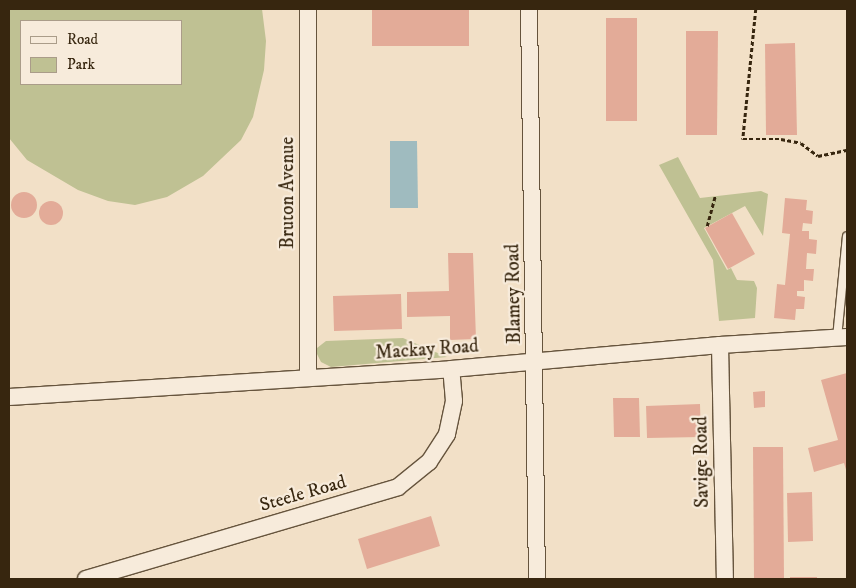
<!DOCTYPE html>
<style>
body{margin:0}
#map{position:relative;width:856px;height:588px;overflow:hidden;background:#f2e0c7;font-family:"IM FELL DW Pica",serif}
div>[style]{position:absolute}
.green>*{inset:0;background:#bfc193}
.water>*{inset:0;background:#9fbbbf}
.building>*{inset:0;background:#e3ab98}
.round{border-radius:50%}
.path>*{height:2.5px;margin-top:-1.25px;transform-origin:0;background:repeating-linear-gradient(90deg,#37260f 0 4px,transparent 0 6.5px)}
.roads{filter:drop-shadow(1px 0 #66543d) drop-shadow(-1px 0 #66543d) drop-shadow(0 1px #66543d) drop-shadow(0 -1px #66543d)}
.lane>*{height:8px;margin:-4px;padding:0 4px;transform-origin:4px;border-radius:4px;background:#f7ebdb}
.street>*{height:16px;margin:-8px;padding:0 8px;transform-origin:8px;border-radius:8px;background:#f7ebdb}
span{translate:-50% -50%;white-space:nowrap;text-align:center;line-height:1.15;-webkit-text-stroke:4.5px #f7ebdb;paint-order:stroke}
.street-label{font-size:19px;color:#37260f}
.frame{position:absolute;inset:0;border:10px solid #37260f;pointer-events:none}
.legend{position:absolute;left:20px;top:20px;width:162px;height:65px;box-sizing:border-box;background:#f7ebdb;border:1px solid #aa9c89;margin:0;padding:6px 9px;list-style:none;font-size:15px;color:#37260f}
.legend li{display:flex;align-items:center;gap:10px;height:25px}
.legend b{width:25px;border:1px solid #aa9c89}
</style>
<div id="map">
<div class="green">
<div style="clip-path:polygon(evenodd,9px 9px,262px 9px,266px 41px,264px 70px,253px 117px,241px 140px,203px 176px,167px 197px,135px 205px,108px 201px,78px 190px,27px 160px,9px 138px,9px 9px,21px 21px,181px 21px,181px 84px,21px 84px,21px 21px)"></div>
<div style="clip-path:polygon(678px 157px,700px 198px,761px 191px,768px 194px,763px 236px,745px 206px,704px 228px,727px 270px,731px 268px,737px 280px,754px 281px,757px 288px,755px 318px,719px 321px,713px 260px,659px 165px)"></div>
<div style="clip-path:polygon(403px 338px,447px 357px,331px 367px,321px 362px,317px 354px,317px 348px,326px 341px)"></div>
</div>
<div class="water">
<div style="clip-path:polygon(390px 141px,417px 141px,418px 208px,390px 208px)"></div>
</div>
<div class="building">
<div style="clip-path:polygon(372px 9px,469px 9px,469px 46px,372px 46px)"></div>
<div style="clip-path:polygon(606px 18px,637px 18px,637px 121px,606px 121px)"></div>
<div style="clip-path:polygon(686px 31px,718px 31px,717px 135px,686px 135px)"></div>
<div style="clip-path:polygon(795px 43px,797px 135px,766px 135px,765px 44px)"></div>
<div class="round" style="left:11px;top:192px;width:26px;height:26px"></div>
<div style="clip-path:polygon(785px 198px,807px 200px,806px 210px,813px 211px,812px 224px,803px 223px,802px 231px,809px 231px,809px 239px,817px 240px,816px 254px,807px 253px,806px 269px,814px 269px,813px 281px,804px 280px,804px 291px,797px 291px,797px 296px,805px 297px,804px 309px,796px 309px,795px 320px,774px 318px,777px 284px,785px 285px,790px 234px,782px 233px)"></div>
<div class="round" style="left:39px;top:201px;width:24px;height:24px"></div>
<div style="clip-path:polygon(732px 213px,755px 254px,728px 269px,705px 228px)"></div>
<div style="clip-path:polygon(448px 253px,473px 253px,476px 339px,450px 340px,450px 316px,407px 317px,407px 292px,449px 291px)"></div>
<div style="clip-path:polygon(401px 294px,402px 329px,334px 331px,333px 296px)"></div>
<div style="clip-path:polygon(847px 373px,847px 473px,844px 463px,814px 472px,808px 448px,838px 440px,821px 380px)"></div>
<div style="clip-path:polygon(765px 391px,765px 407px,754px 408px,753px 392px)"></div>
<div style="clip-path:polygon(613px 398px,639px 398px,640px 437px,614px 437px)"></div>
<div style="clip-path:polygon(700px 404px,701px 437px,647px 438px,646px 406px)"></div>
<div style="clip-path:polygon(753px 447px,783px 447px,784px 579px,754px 579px)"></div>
<div style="clip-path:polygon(812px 492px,813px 541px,788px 542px,787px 493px)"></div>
<div style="clip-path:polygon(431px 516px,440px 546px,367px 569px,358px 539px)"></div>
<div style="clip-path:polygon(790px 577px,817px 577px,817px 579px,790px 579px)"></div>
</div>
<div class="path">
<div style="left:756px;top:9px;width:131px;rotate:95.7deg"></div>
<div style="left:743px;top:139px;width:38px"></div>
<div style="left:781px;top:139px;width:20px;rotate:11deg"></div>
<div style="left:801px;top:143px;width:21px;rotate:37deg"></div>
<div style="left:818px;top:156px;width:30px;rotate:-12deg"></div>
<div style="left:707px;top:226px;width:31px;rotate:-75deg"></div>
</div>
<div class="roads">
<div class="lane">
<div style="left:837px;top:338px;width:102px;rotate:-84.4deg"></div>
</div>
<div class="street">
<div style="left:308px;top:9px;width:369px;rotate:90deg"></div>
<div style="left:529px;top:9px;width:570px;rotate:89.2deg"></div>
<div style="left:720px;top:345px;width:234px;rotate:88.8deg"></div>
<div style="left:9px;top:397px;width:443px;rotate:-3.6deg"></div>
<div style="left:451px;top:369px;width:270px;rotate:-5.1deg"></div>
<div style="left:720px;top:345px;width:127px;rotate:-3.6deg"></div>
<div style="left:86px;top:579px;width:325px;rotate:-16.4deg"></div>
<div style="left:398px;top:487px;width:40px;rotate:-39deg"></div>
<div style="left:429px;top:462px;width:33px;rotate:-57deg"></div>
<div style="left:447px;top:434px;width:34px;rotate:-78deg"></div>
<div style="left:454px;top:401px;width:32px;rotate:-95deg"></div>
</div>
</div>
<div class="street-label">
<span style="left:288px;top:193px;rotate:-90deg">Bruton Avenue</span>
<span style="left:514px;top:294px;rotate:-91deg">Blamey Road</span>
<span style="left:427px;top:350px;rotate:-4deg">Mackay Road</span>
<span style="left:702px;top:462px;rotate:-91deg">Savige Road</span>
<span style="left:303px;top:494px;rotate:-16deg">Steele Road</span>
</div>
<div class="frame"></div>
<ul class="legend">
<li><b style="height:6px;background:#f7ebdb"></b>Road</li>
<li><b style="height:14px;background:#bfc193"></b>Park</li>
</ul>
</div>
